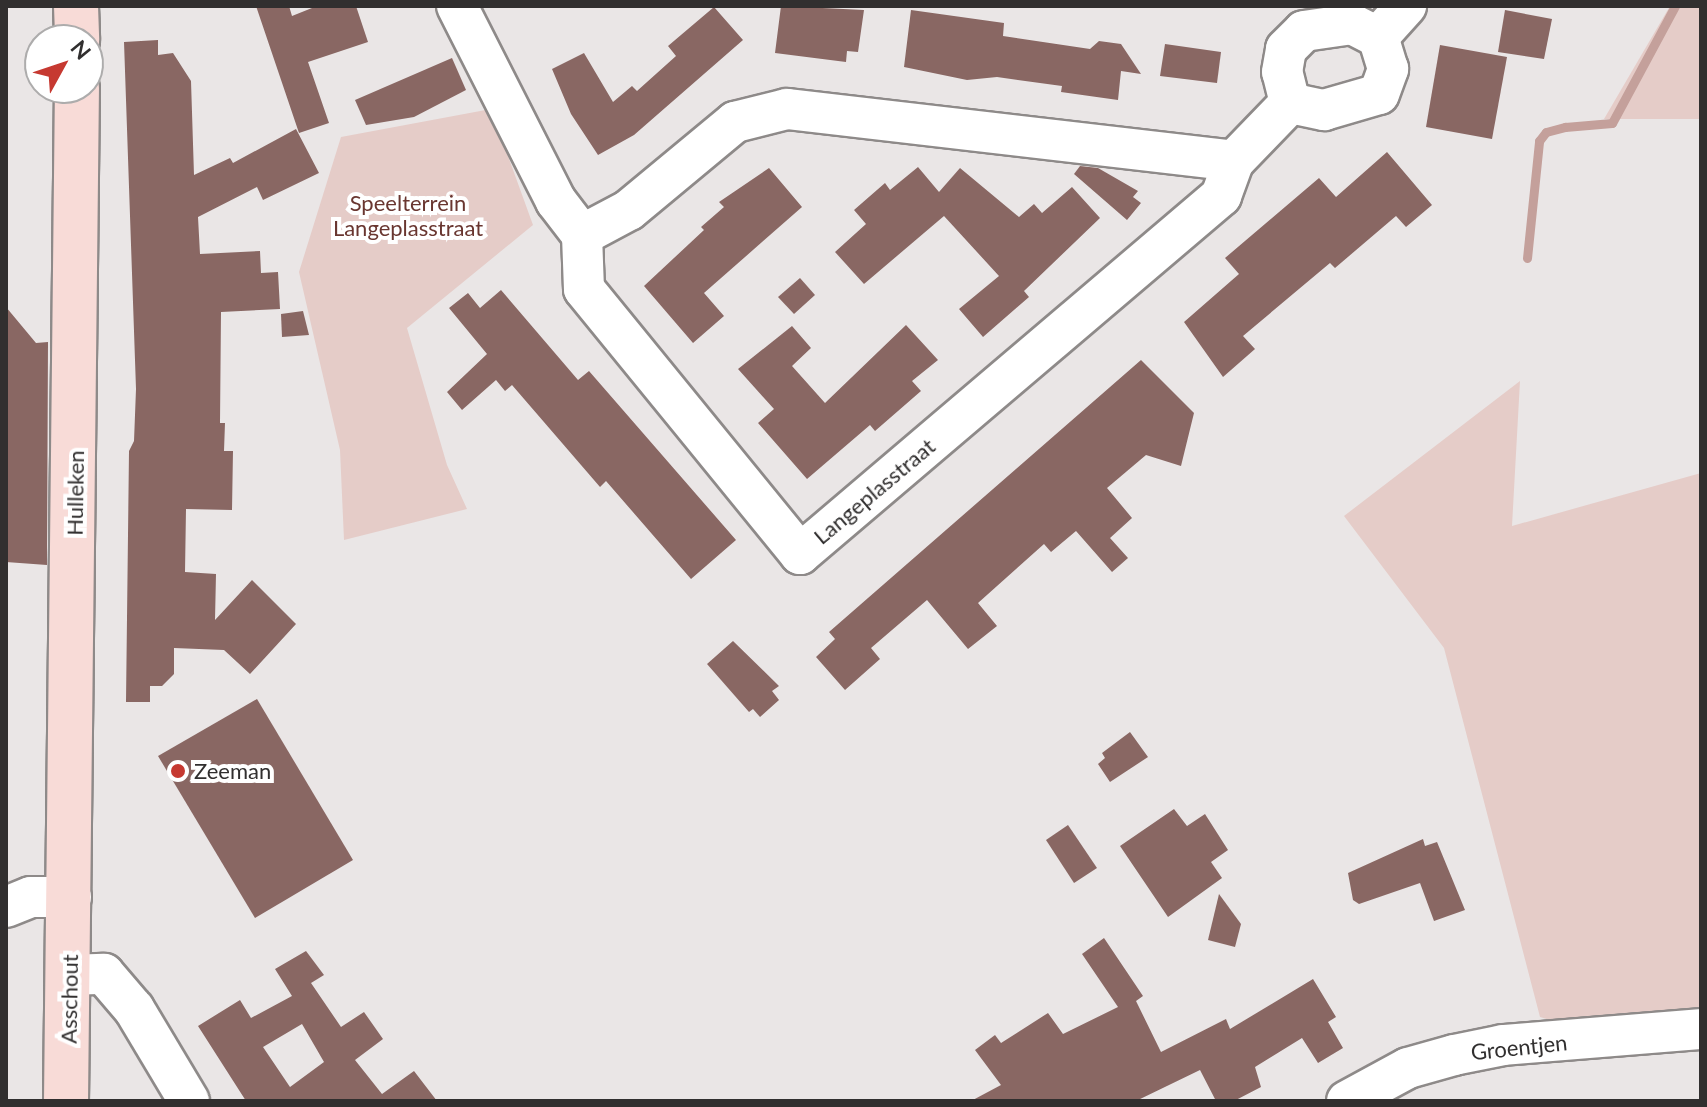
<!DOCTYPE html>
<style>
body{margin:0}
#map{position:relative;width:1707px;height:1107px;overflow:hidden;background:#eae6e6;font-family:Lato,sans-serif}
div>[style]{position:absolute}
.green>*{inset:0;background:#e5ccc8}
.stream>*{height:9px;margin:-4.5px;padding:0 4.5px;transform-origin:4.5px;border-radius:4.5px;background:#c4a09b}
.building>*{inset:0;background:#896763}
.roads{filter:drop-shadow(2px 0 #8e8a89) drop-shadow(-2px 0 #8e8a89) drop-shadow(0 2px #8e8a89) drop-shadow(0 -2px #8e8a89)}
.minor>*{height:40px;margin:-20px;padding:0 20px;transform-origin:20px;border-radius:20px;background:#fff}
.major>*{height:44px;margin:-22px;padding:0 22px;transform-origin:22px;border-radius:22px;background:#f8dbd7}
.dots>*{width:22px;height:22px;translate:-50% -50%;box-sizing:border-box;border:4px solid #fff;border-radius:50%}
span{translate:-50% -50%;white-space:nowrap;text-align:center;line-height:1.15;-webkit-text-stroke:8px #fff;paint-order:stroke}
.park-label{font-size:22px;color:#693630}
.street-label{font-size:22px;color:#312f2f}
.poi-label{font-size:22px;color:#312f2f}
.left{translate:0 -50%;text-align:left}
.frame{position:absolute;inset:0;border:8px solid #312f2f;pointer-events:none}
.north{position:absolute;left:24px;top:24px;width:80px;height:80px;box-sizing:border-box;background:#fff;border:2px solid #adacac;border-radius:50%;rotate:50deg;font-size:22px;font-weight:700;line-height:32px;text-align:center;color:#312f2f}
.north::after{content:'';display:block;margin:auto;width:28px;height:36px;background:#c63931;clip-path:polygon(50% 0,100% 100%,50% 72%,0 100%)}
</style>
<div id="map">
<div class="green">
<div style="clip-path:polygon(1670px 6px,1701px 6px,1701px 119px,1604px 119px)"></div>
<div style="clip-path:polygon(491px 109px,533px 225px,407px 328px,447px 465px,467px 509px,344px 540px,340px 450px,299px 272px,341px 137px)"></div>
<div style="clip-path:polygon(1520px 381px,1512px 526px,1701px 473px,1701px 1016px,1573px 1027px,1540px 1017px,1444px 648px,1344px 516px)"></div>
</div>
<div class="stream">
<div style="left:1527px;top:258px;width:118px;rotate:-84.1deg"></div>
<div style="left:1539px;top:141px;width:11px;rotate:-52deg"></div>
<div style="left:1546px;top:132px;width:20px;rotate:-15deg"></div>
<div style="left:1565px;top:127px;width:47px;rotate:-4.9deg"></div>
<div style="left:1612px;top:123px;width:133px;rotate:-61.7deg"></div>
</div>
<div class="building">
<div style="clip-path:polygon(256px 6px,289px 6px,292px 16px,317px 6px,356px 6px,368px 42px,308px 62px,329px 123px,299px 133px)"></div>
<div style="clip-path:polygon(781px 6px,864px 10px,858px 52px,847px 51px,846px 62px,775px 53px)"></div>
<div style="clip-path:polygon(714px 7px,743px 40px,634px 135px,598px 155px,571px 114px,552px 69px,584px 53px,613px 102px,632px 86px,637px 91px,676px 56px,668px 46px)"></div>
<div style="clip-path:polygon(911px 10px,1004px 23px,1003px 36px,1090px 49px,1099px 41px,1121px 44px,1141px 74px,1121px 71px,1118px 100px,1061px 92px,1062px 86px,997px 77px,967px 80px,904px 67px)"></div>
<div style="clip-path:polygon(1505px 10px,1552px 19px,1544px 59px,1498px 52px)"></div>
<div style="clip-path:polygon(158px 40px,158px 55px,173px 53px,191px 81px,194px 175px,230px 158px,233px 163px,296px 129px,319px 173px,263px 200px,257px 187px,198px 217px,200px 254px,260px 251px,261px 273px,278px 272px,280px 309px,221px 312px,220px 423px,225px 423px,224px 451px,233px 451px,232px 510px,186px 509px,185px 572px,216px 574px,215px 620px,252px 580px,296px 624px,250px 674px,224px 650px,174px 648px,174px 674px,162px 686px,150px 686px,150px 702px,126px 702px,129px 451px,134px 441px,136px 389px,124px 42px)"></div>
<div style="clip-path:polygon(1165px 44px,1221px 52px,1217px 83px,1160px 76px)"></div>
<div style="clip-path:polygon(1440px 45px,1507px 57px,1492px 139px,1426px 127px)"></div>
<div style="clip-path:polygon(452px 58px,466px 90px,414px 117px,366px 125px,355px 100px)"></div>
<div style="clip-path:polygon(1387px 152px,1432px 205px,1406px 227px,1396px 216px,1335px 268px,1330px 263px,1243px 336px,1255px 349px,1223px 377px,1184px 322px,1239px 274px,1225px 258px,1319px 178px,1336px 197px)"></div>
<div style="clip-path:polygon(1080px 166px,1098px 168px,1138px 191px,1133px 197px,1141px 203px,1127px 220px,1074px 174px)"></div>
<div style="clip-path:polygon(918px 167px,939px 192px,960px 168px,1019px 217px,1034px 204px,1042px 213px,1072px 187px,1100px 218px,1024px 291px,1029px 297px,983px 337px,959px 309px,999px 276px,944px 216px,864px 284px,835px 252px,866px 224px,854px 210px,885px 183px,890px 190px)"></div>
<div style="clip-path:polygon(769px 168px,802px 207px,704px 293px,724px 316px,693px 343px,644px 286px,704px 230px,701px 227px,724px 207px,719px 202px)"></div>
<div style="clip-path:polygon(800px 278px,815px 295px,794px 314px,778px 297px)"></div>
<div style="clip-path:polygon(501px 290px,578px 380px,589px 371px,736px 540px,691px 579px,606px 481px,600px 487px,512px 385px,505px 391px,496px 380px,462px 410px,447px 392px,487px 354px,449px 308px,468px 293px,480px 308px)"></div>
<div style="clip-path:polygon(6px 307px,36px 343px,48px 342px,47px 565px,6px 562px)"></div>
<div style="clip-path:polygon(303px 311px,309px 335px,282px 337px,281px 314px)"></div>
<div style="clip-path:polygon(906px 325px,938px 360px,912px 381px,921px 391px,875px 431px,870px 425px,807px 479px,758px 423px,774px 409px,738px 369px,792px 326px,811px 348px,792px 366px,825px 403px)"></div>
<div style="clip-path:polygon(1141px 360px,1194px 413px,1181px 466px,1146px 455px,1107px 488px,1132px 518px,1110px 538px,1128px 558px,1112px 572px,1076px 531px,1051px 552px,1044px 544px,978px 603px,997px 626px,968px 649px,927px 600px,871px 648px,880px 659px,845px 690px,816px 657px,835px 639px,829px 632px)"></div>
<div style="clip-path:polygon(733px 641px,779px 686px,772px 691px,779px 700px,760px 717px,753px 709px,749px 712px,707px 664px)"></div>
<div style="clip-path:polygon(257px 699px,353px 860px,255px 918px,158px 756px)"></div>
<div style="clip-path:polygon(1130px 732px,1148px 757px,1110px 782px,1098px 764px,1105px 758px,1102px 753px)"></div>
<div style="clip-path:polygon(1174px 809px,1187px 826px,1205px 814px,1228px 850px,1211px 862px,1222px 878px,1168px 917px,1120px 846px)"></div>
<div style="clip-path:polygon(1068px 825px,1097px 868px,1074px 883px,1046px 840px)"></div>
<div style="clip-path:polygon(1423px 839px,1425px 846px,1437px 842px,1465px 910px,1434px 921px,1420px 883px,1359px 904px,1353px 900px,1348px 873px)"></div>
<div style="clip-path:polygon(1219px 894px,1241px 924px,1235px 947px,1208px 940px)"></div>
<div style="clip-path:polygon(1104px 938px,1143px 996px,1136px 1001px,1161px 1052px,1226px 1019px,1230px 1029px,1313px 979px,1336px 1017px,1328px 1022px,1343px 1048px,1318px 1063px,1302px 1038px,1255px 1067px,1261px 1087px,1234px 1101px,1216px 1101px,1200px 1070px,1136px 1101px,971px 1101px,1001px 1085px,975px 1050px,995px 1035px,1001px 1043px,1048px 1013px,1063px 1034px,1118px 1007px,1082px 954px)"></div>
<div style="clip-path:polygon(evenodd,306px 951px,324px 975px,311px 983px,341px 1027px,364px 1012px,383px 1039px,355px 1060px,382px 1094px,414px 1071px,437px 1101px,246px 1101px,198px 1026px,240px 1000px,251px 1018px,292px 996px,275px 969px,306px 951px,302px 1024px,324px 1062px,290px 1087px,263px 1047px,302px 1024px)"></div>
</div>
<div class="roads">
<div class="minor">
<div style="left:457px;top:6px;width:219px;rotate:63.1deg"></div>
<div style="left:556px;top:201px;width:43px;rotate:52.6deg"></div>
<div style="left:582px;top:235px;width:54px;rotate:87.9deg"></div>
<div style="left:584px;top:289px;width:342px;rotate:50.8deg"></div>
<div style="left:800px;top:554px;width:553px;rotate:-40.38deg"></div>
<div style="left:1221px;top:196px;width:37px;rotate:-70deg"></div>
<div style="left:1234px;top:161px;width:81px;rotate:-46deg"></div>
<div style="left:1290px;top:103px;width:35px;rotate:12deg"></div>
<div style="left:1324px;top:110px;width:57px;rotate:-16.2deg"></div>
<div style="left:1379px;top:94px;width:27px;rotate:-70deg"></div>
<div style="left:1388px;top:69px;width:34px;rotate:-107deg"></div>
<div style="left:1378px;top:37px;width:42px;rotate:-47.9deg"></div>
<div style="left:1290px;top:103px;width:32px;rotate:-104deg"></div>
<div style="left:1282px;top:72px;width:23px;rotate:-80deg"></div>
<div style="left:1286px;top:49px;width:25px;rotate:-45deg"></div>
<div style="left:1304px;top:31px;width:49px;rotate:-8.3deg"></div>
<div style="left:1352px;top:24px;width:29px;rotate:27deg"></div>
<div style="left:582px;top:235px;width:53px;rotate:-28deg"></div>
<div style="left:629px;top:210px;width:138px;rotate:-39.7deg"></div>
<div style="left:735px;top:122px;width:54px;rotate:-14deg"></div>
<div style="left:787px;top:109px;width:450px;rotate:6.6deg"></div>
<div style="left:6px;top:907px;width:27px;rotate:-22deg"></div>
<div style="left:31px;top:897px;width:40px"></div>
<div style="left:69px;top:975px;width:35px;rotate:-2deg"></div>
<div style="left:104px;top:974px;width:46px;rotate:49.4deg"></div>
<div style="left:134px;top:1009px;width:107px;rotate:59.1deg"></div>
<div style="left:1347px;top:1101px;width:69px;rotate:-28.4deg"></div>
<div style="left:1408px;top:1068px;width:48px;rotate:-15.8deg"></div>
<div style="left:1454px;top:1055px;width:50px;rotate:-11.5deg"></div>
<div style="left:1503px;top:1045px;width:199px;rotate:-4.6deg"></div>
</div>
<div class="major">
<div style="left:76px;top:6px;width:34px;rotate:88deg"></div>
<div style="left:66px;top:1101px;width:1013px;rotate:-89.38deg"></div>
</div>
</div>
<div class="dots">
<div style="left:178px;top:771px;background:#c63931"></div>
</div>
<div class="park-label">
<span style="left:408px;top:215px">Speelterrein<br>Langeplasstraat</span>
</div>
<div class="street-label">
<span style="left:874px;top:491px;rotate:-40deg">Langeplasstraat</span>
<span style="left:75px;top:493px;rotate:-89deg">Hulleken</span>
<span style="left:69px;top:999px;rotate:-89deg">Asschout</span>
<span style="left:1519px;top:1047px;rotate:-6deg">Groentjen</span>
</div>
<div class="poi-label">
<span class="left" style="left:194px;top:771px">Zeeman</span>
</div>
<div class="frame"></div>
<div class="north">N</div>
</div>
